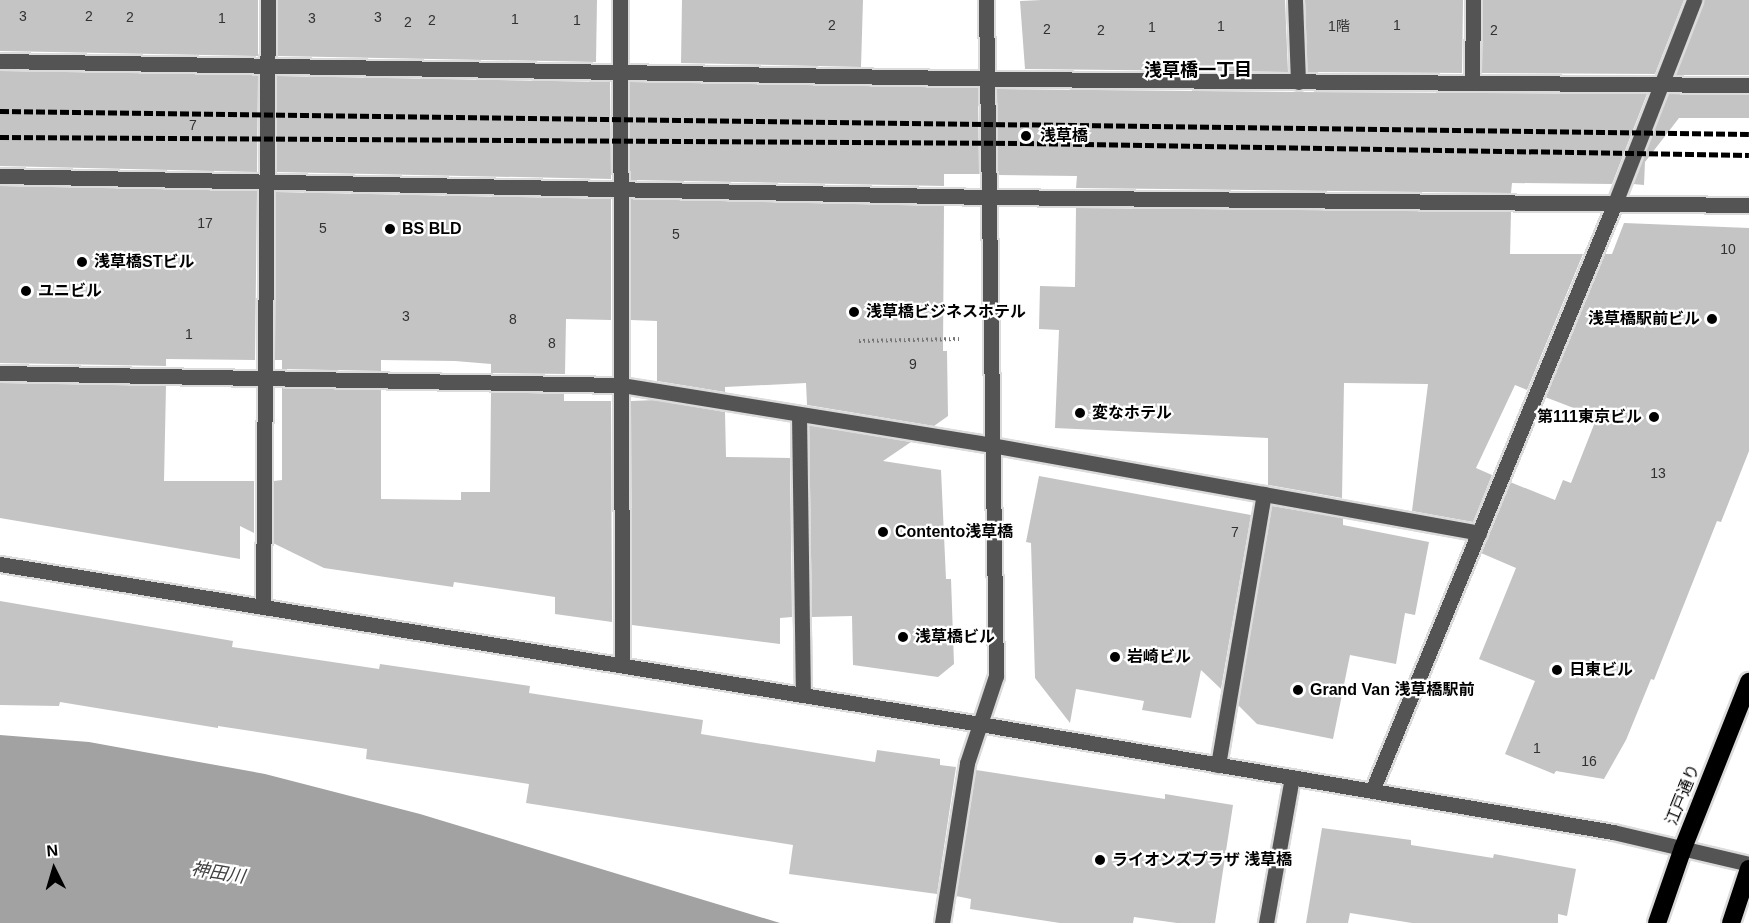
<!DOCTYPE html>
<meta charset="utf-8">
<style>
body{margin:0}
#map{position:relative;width:1749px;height:923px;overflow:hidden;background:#fff;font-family:Helvetica,"Noto Sans JP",sans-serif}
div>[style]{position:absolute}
.water>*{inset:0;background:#a2a2a2}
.building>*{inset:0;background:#c4c4c4}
.path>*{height:4px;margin-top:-2px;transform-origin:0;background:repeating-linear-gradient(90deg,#767676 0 1.5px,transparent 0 4.5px)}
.roads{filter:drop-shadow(2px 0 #dbdbdb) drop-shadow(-2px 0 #dbdbdb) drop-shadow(0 2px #dbdbdb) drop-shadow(0 -2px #dbdbdb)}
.minor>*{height:15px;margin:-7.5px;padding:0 7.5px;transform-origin:7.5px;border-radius:7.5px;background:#545454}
.highway>*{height:18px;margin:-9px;padding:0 9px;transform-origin:9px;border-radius:9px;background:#000}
.rail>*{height:4.5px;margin-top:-2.25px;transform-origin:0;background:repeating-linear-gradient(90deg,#000 0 9px,transparent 0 12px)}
.dots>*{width:16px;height:16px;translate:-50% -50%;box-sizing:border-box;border:3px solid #fff;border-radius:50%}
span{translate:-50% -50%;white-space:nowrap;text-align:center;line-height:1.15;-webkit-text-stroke:4.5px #fff;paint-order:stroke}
.number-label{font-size:14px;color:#313131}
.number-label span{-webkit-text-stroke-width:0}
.poi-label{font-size:16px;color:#000;font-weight:700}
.left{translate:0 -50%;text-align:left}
.right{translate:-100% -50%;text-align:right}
.street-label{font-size:16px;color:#000}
.neighbourhood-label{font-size:18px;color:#000;font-weight:700}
.water-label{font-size:18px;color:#434343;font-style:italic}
.north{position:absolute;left:24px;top:839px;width:60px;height:60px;-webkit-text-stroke:4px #fff;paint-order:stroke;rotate:355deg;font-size:16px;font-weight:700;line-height:24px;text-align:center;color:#000}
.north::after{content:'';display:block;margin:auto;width:21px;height:27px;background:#000;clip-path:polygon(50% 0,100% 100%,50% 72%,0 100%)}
</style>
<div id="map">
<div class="water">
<div style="clip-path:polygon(0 735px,89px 742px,265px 774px,420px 814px,780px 923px,0 923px)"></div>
</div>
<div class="building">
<div style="clip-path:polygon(0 0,258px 0,258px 56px,0 51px)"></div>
<div style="clip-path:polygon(278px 0,597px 0,596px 62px,277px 56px)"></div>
<div style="clip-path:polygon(682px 0,863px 0,861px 67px,681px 63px)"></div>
<div style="clip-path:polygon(1042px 0,1285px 0,1288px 72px,1025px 69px,1020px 1px)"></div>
<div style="clip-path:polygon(1305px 0,1463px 0,1462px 73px,1307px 72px)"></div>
<div style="clip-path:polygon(1483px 0,1684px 0,1655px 74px,1482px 73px)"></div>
<div style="clip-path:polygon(1704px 0,1749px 0,1749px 75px,1675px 75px)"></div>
<div style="clip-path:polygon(0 71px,258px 75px,257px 172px,0 166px)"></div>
<div style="clip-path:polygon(277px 76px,610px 82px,611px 179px,276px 172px)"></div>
<div style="clip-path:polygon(630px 82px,978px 88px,979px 174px,944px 174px,944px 186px,630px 180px)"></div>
<div style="clip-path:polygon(997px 89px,1298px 92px,1647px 94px,1612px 184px,1512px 183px,1511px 193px,1076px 188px,1077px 176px,998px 175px)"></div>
<div style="clip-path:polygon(1668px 94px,1749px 95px,1749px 118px,1679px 118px,1645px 162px,1644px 185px,1633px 184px)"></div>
<div style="clip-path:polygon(0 186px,257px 191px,255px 360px,166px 359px,166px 366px,0 363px)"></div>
<div style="clip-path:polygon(276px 192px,611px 199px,611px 320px,566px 319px,565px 374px,491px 373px,491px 364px,455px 361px,381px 360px,381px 371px,282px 369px,282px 360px,275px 360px)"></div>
<div style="clip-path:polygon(630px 199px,944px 206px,943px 351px,947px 351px,948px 416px,934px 426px,807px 405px,806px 383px,725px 387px,725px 392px,657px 381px,657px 321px,631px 320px)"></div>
<div style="clip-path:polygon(1076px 208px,1511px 212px,1510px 254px,1583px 254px,1527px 390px,1515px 385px,1476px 468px,1492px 475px,1473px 522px,1412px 511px,1428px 384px,1344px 383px,1342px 498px,1268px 485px,1268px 438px,1055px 428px,1059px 330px,1039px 329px,1040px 286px,1075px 287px)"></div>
<div style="clip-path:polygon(1624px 223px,1749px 228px,1749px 451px,1721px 522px,1717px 521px,1654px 680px,1651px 679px,1626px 740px,1604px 779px,1556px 771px,1554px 774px,1505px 754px,1535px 681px,1479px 659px,1516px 568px,1481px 553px,1510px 482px,1555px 500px,1563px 480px,1571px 483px,1597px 417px,1545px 397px,1604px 254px,1612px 254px)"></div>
<div style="clip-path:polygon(0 383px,166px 386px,164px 481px,254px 481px,254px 533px,240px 526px,240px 559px,0 518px)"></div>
<div style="clip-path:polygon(282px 388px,381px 390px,381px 499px,461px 500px,461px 492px,490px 492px,491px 392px,564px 394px,564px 401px,611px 401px,612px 622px,555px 614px,555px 597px,454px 582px,453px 587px,324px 568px,273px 543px,274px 481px,282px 480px)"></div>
<div style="clip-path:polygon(656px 400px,725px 412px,726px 457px,790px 458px,792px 617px,780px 618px,780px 644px,632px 625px,631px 401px)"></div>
<div style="clip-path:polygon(809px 425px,911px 442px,883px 461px,941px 470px,946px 579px,951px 579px,954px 664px,938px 677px,853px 665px,852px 616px,812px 617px)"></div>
<div style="clip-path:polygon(1039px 476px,1251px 515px,1221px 689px,1201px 670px,1191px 718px,1142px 710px,1144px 701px,1076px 689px,1070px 723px,1035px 678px,1031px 543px,1026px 542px)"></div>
<div style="clip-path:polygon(1272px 506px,1343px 518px,1343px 525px,1429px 542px,1415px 615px,1405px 613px,1396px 664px,1350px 655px,1333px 739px,1257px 724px,1238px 705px)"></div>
<div style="clip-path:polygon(0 601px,233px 641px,232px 647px,379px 669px,380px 664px,530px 686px,529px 693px,703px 720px,701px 734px,875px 762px,877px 750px,940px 759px,940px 765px,956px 767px,937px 894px,789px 874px,793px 845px,526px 803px,529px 784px,366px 759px,367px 749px,218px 726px,218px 728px,60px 702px,59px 706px,0 705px)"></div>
<div style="clip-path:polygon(976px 770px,1165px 799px,1165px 794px,1233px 805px,1215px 923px,1177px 923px,1134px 917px,1133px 923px,1060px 923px,970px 909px,971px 899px,956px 896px)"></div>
<div style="clip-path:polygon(1322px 828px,1411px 840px,1411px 845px,1493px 858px,1494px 854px,1576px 869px,1567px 916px,1558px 914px,1558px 923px,1412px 923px,1350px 913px,1348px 923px,1306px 923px)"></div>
</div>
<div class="path">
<div style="left:859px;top:341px;width:100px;rotate:-1.1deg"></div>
</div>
<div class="roads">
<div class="minor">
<div style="left:620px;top:0;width:665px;rotate:89.83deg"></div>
<div style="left:1295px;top:0;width:82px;rotate:87.9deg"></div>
<div style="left:0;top:61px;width:1010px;rotate:1.02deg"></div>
<div style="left:1010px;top:79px;width:739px;rotate:0.47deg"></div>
<div style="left:1472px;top:83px;width:83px;rotate:-89.3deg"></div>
<div style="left:0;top:176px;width:989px;rotate:1.22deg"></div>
<div style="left:989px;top:197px;width:760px;rotate:0.6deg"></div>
<div style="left:0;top:373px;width:622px;rotate:1.11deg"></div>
<div style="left:622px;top:385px;width:374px;rotate:9.2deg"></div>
<div style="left:991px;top:445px;width:496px;rotate:10.2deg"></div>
<div style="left:799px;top:414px;width:281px;rotate:89.2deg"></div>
<div style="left:0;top:564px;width:993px;rotate:9.27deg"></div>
<div style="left:980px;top:724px;width:642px;rotate:9.68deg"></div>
<div style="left:1613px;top:832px;width:140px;rotate:13.2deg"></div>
<div style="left:263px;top:606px;width:606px;rotate:-89.53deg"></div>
<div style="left:1218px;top:765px;width:275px;rotate:-80.4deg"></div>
<div style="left:1372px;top:791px;width:636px;rotate:-67.55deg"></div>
<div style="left:1615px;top:203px;width:218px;rotate:-68.7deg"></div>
<div style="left:942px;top:923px;width:162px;rotate:-81.1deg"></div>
<div style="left:967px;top:763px;width:92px;rotate:-71.6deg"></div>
<div style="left:996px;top:676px;width:676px;rotate:-90.85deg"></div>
<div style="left:1266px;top:923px;width:148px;rotate:-79.9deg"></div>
</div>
<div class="highway">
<div style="left:1657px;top:923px;width:79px;rotate:-70.9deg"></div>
<div style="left:1683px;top:848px;width:179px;rotate:-68.3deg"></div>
<div style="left:1731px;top:923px;width:57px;rotate:-71.6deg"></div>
</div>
</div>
<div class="rail">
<div style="left:0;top:111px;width:1749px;rotate:0.75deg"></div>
<div style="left:0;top:137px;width:1025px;rotate:0.34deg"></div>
<div style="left:1025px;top:143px;width:724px;rotate:0.95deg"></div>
</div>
<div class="dots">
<div style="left:1026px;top:136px;background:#000"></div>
<div style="left:390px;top:229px;background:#000"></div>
<div style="left:82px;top:262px;background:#000"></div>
<div style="left:26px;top:291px;background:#000"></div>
<div style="left:854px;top:312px;background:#000"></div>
<div style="left:1712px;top:319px;background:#000"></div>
<div style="left:1080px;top:413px;background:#000"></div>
<div style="left:1654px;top:417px;background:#000"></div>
<div style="left:883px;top:532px;background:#000"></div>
<div style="left:903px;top:637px;background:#000"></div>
<div style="left:1115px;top:657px;background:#000"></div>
<div style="left:1557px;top:670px;background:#000"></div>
<div style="left:1298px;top:690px;background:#000"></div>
<div style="left:1100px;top:860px;background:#000"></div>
</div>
<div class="number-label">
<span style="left:23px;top:16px">3</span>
<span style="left:89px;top:16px">2</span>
<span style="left:130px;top:17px">2</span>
<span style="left:378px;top:17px">3</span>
<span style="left:222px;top:18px">1</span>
<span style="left:312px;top:18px">3</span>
<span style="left:515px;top:19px">1</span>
<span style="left:432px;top:20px">2</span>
<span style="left:577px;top:20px">1</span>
<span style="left:408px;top:22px">2</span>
<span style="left:832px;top:25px">2</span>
<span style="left:1397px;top:25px">1</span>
<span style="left:1221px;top:26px">1</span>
<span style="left:1339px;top:26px">1階</span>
<span style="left:1152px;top:27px">1</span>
<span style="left:1047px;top:29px">2</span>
<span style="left:1101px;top:30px">2</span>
<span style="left:1494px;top:30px">2</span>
<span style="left:193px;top:125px">7</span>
<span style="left:205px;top:223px">17</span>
<span style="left:323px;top:228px">5</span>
<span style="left:676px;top:234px">5</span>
<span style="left:1728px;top:249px">10</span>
<span style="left:406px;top:316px">3</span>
<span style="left:513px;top:319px">8</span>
<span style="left:189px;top:334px">1</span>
<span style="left:552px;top:343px">8</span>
<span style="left:913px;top:364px">9</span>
<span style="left:1658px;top:473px">13</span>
<span style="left:1235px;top:532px">7</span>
<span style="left:1537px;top:748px">1</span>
<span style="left:1589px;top:761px">16</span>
</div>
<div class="poi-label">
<span class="left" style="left:1040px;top:136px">浅草橋</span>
<span class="left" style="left:402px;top:229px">BS BLD</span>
<span class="left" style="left:94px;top:262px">浅草橋STビル</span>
<span class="left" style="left:38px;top:291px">ユニビル</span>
<span class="left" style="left:866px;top:312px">浅草橋ビジネスホテル</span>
<span class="right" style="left:1700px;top:319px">浅草橋駅前ビル</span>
<span class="left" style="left:1092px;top:413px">変なホテル</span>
<span class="right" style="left:1642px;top:417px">第111東京ビル</span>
<span class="left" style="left:895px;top:532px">Contento浅草橋</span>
<span class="left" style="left:915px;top:637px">浅草橋ビル</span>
<span class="left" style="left:1127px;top:657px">岩崎ビル</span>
<span class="left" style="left:1569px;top:670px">日東ビル</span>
<span class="left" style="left:1310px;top:690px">Grand Van 浅草橋駅前</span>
<span class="left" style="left:1112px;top:860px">ライオンズプラザ 浅草橋</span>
</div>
<div class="street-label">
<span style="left:1683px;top:795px;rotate:-68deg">江戸通り</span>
</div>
<div class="neighbourhood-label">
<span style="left:1198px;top:70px">浅草橋一丁目</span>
</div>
<div class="water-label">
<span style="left:218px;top:873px;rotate:9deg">神田川</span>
</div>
<div class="north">N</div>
</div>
